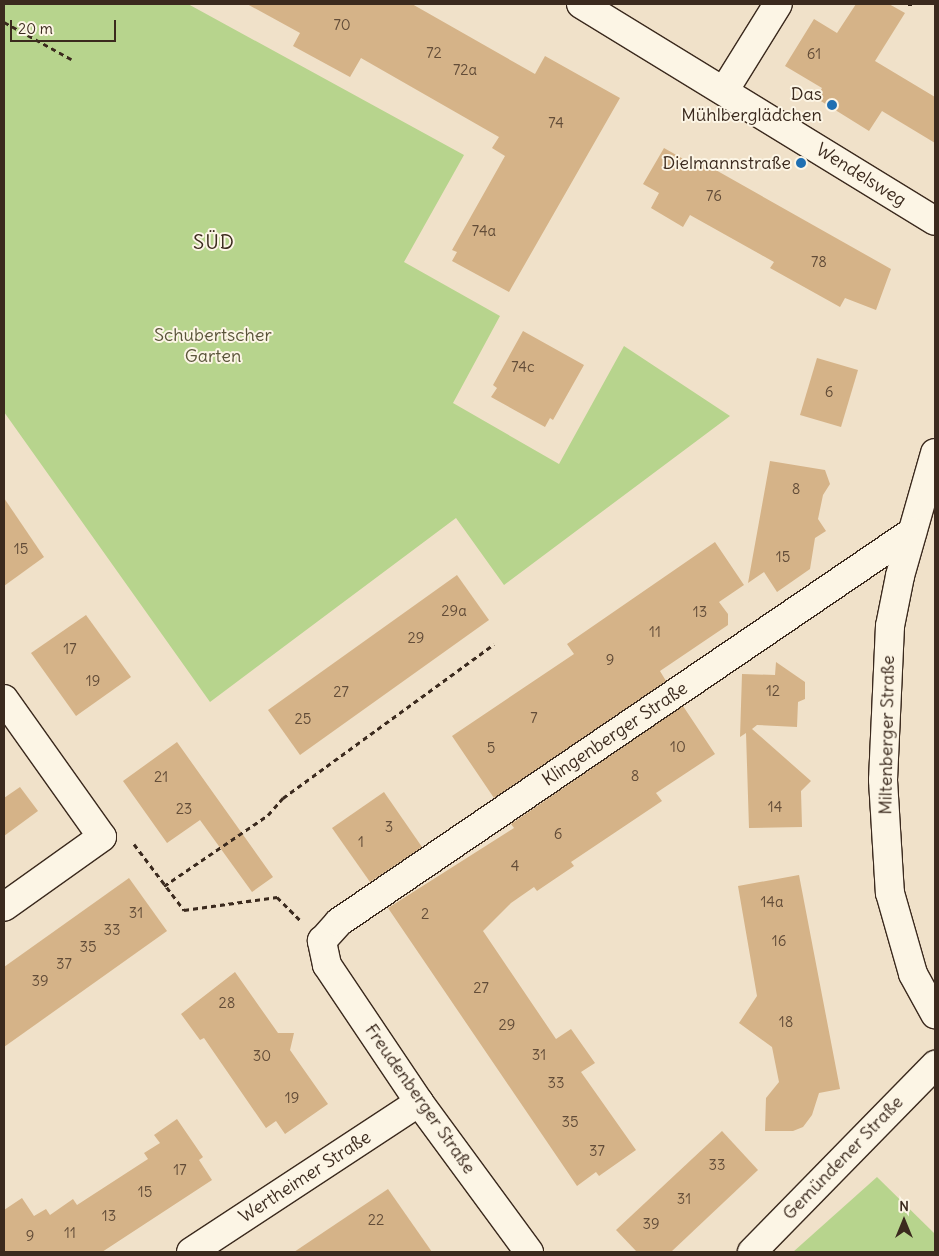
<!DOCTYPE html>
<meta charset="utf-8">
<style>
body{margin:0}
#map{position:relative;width:939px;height:1256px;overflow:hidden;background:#f0e1c9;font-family:Delius,sans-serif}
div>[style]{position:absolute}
.green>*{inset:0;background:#b7d48d}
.building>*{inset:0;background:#d5b388}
.path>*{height:3px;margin-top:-1.5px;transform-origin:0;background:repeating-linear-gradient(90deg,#3b2a1e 0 5px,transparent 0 9px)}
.roads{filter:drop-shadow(1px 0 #3b2a1e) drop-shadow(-1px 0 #3b2a1e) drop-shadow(0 1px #3b2a1e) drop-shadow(0 -1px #3b2a1e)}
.minor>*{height:28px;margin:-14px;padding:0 14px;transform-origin:14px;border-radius:14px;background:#fcf5e5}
.dots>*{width:14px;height:14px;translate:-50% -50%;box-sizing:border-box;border:2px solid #fcf5e5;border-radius:50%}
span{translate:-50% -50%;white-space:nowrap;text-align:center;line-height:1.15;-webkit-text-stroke:4px #fcf5e5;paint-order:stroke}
.number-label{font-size:15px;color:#624c38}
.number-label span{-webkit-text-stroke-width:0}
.poi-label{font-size:18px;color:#3b2a1e}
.right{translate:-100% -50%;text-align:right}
.street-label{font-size:18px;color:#3b2a1e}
.park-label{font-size:18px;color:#5a543a}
.quarter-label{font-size:20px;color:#3b2a1e;letter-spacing:1px}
.frame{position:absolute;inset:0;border:5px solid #3b2a1e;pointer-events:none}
.north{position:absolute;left:879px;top:1196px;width:50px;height:50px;-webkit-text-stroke:4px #fcf5e5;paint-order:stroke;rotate:0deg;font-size:14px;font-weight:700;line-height:20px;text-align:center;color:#3b2a1e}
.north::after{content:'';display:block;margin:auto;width:18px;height:22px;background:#3b2a1e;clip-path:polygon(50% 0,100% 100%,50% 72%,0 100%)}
.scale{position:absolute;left:10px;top:20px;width:106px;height:22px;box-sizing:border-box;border:2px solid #3b2a1e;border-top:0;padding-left:6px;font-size:15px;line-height:18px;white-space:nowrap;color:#3b2a1e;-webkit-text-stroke:4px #fcf5e5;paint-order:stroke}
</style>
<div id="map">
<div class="green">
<div style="clip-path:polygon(4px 4px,188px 4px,464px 155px,404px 262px,500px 316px,453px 403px,559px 464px,624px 346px,730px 416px,504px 585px,456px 518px,210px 702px,4px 412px)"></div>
<div style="clip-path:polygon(877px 1177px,935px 1234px,935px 1252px,793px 1252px)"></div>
</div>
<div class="building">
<div style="clip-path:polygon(247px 4px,412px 4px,535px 74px,545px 56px,620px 98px,509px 292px,452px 261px,457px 252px,452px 250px,505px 156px,492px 148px,499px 137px,361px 58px,350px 77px,293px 46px,300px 33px)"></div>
<div style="clip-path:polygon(856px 4px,889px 4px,905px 13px,875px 61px,935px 97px,935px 143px,882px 111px,869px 131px,816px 98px,822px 88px,785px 66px,814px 19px,837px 33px)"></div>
<div style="clip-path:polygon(664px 148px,694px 165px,698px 160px,891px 269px,876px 310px,845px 298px,840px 307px,770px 268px,774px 262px,690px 215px,683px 227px,651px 208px,659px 193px,643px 184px)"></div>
<div style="clip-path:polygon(523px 331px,584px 365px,553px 420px,550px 418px,545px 427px,491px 397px,497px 388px,493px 385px)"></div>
<div style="clip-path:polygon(817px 358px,858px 370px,841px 427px,800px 415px)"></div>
<div style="clip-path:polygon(770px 461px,825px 470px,830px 484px,823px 495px,818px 519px,826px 531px,815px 538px,810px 569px,777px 592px,764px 572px,748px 583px)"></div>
<div style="clip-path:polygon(4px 498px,44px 557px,4px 586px)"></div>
<div style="clip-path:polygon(715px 542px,744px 585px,719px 602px,728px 614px,728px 625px,660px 671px,666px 681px,494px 798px,452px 736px,574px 654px,567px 644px)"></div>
<div style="clip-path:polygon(457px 575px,489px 620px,300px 755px,268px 710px)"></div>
<div style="clip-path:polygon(86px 615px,131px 677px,76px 716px,31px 653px)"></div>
<div style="clip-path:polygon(776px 662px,805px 682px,805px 699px,798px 702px,797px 727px,757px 725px,752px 729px,811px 781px,801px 791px,802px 827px,749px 828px,746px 733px,740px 737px,742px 674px,775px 675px)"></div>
<div style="clip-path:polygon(683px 706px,715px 754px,656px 793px,662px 801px,571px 862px,574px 866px,537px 891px,534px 887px,511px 903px,483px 931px,556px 1039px,571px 1029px,595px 1063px,581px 1072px,636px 1150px,599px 1176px,596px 1172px,577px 1186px,388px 908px,514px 828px,511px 824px)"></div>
<div style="clip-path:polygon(177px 742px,273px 877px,252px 892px,200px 820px,167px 843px,123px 781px)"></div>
<div style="clip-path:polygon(20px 787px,38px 811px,4px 836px,4px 798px)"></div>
<div style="clip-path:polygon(384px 792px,422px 847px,370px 882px,332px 828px)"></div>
<div style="clip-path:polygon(799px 875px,840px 1089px,819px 1093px,812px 1115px,803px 1127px,793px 1131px,765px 1131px,766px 1098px,779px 1082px,772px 1047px,739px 1023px,757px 996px,738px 886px)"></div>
<div style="clip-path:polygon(129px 878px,167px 931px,4px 1047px,4px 967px)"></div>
<div style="clip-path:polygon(235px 972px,278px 1033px,294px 1033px,290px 1050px,328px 1104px,285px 1134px,276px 1121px,266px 1128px,204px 1038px,200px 1040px,181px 1014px)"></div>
<div style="clip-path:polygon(177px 1119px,203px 1157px,199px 1160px,212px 1180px,102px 1252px,4px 1252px,4px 1210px,22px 1198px,34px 1216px,46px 1209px,50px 1215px,73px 1199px,77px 1205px,148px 1159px,144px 1153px,160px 1143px,154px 1135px)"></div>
<div style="clip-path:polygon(722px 1131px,758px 1170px,671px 1252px,637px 1252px,616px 1230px)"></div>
<div style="clip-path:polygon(388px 1189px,432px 1252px,294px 1252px)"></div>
</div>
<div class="path">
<div style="left:908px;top:4px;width:4px"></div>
<div style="left:4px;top:22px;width:77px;rotate:28.9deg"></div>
<div style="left:134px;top:844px;width:83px;rotate:52.9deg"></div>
<div style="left:184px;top:910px;width:94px;rotate:-8deg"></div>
<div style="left:277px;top:897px;width:33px;rotate:45deg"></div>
<div style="left:164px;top:886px;width:126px;rotate:-34.3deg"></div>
<div style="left:268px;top:815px;width:23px;rotate:-49deg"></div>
<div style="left:283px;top:798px;width:261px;rotate:-36.1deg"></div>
</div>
<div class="roads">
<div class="minor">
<div style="left:581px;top:4px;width:415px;rotate:31.5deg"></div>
<div style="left:724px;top:91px;width:102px;rotate:-58.2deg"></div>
<div style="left:935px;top:453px;width:128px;rotate:105.9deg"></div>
<div style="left:900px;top:576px;width:51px;rotate:101.3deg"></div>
<div style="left:890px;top:626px;width:154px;rotate:92.6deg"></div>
<div style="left:883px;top:780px;width:113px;rotate:86.5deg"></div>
<div style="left:890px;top:893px;width:84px;rotate:74.1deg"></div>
<div style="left:913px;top:974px;width:46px;rotate:61.2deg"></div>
<div style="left:4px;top:699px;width:169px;rotate:54.6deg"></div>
<div style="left:102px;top:837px;width:120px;rotate:144.5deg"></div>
<div style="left:191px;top:1252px;width:273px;rotate:-33.3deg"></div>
<div style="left:529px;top:1252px;width:186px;rotate:-126.3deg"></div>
<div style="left:419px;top:1102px;width:165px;rotate:-123.9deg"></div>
<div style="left:327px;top:965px;width:25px;rotate:-102deg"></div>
<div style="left:322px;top:941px;width:25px;rotate:-48deg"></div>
<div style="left:339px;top:922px;width:693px;rotate:-34.24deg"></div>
<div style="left:752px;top:1252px;width:262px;rotate:-45.6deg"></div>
</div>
</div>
<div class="dots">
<div style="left:832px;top:105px;background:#1f6fb2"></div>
<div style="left:801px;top:163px;background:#1f6fb2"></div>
</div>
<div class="number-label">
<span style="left:342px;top:25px">70</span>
<span style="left:434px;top:53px">72</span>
<span style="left:814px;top:54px">61</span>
<span style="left:465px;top:70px">72a</span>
<span style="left:556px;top:123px">74</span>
<span style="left:714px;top:196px">76</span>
<span style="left:484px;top:231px">74a</span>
<span style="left:819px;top:262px">78</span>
<span style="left:523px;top:367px">74c</span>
<span style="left:829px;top:392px">6</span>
<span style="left:796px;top:489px">8</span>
<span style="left:21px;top:549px">15</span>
<span style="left:783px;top:557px">15</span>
<span style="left:454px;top:611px">29a</span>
<span style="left:700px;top:612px">13</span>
<span style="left:655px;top:632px">11</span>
<span style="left:416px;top:638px">29</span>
<span style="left:70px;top:649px">17</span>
<span style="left:610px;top:660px">9</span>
<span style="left:93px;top:681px">19</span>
<span style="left:773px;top:691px">12</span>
<span style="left:341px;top:692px">27</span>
<span style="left:534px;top:718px">7</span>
<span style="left:303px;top:719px">25</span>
<span style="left:678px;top:747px">10</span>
<span style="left:491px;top:748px">5</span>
<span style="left:635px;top:776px">8</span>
<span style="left:161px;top:777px">21</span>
<span style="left:775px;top:807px">14</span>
<span style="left:184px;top:809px">23</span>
<span style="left:389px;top:827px">3</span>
<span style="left:558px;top:834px">6</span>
<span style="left:361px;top:842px">1</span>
<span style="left:515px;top:866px">4</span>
<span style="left:772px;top:902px">14a</span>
<span style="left:136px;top:913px">31</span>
<span style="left:425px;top:914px">2</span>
<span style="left:112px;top:930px">33</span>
<span style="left:779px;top:941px">16</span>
<span style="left:88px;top:947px">35</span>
<span style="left:64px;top:964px">37</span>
<span style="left:40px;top:981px">39</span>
<span style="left:481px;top:988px">27</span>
<span style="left:227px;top:1003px">28</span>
<span style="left:786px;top:1022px">18</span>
<span style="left:507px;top:1025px">29</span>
<span style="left:539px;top:1055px">31</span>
<span style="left:262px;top:1056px">30</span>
<span style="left:556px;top:1083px">33</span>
<span style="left:292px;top:1098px">19</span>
<span style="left:570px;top:1122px">35</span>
<span style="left:597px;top:1151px">37</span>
<span style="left:717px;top:1165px">33</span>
<span style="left:180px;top:1170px">17</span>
<span style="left:145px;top:1192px">15</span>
<span style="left:684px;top:1199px">31</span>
<span style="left:109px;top:1216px">13</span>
<span style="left:376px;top:1220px">22</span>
<span style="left:651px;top:1224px">39</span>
<span style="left:70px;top:1233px">11</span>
<span style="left:30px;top:1236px">9</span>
</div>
<div class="poi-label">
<span class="right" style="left:822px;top:105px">Das<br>Mühlberglädchen</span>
<span class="right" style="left:791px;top:163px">Dielmannstraße</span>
</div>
<div class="street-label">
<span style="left:861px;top:175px;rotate:32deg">Wendelsweg</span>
<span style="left:615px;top:734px;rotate:-34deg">Klingenberger Straße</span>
<span style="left:887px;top:735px;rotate:-89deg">Miltenberger Straße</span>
<span style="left:420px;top:1099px;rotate:55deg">Freudenberger Straße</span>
<span style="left:843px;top:1158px;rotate:-46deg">Gemündener Straße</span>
<span style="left:305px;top:1177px;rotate:-33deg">Wertheimer Straße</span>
</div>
<div class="park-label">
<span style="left:213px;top:346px">Schubertscher<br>Garten</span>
</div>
<div class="quarter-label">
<span style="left:214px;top:241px">SÜD</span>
</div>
<div class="frame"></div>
<div class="north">N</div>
<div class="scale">20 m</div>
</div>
